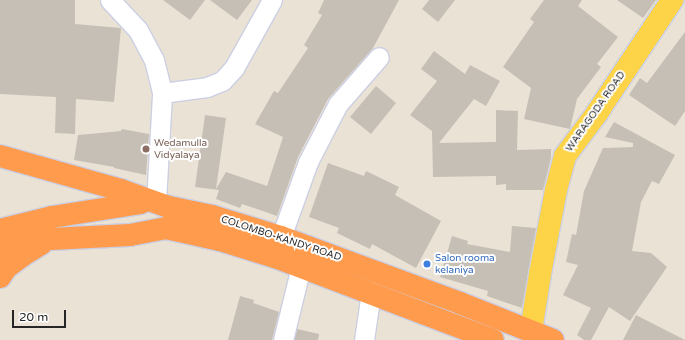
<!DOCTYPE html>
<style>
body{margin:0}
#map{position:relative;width:685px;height:340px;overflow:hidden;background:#ebe2d6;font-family:"Varela Round",sans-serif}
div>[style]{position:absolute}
.building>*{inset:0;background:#c6bfb6}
.roads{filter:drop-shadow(1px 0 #cbcfe2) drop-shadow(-1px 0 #cbcfe2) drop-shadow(0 1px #cbcfe2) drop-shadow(0 -1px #cbcfe2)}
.minor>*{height:19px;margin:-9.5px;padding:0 9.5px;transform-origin:9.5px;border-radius:9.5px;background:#fff}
.major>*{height:22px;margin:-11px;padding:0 11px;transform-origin:11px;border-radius:11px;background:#fdd448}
.highway>*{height:22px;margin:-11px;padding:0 11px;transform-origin:11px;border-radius:11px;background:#ff9b4d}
.dots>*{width:11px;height:11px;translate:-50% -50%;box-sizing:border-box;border:2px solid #fff;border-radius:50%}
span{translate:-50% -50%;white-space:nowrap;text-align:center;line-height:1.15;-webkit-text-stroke:4px #fff;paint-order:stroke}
.street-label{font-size:10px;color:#262626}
.education-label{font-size:10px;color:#785e54}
.left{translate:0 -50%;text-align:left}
.shop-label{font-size:10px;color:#366cbe}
.scale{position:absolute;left:12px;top:310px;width:54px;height:18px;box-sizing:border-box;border:2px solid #262626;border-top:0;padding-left:5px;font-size:12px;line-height:14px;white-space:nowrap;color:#262626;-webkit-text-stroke:3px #fff;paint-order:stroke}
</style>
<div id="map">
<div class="building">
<div style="clip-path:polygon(0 0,75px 0,75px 24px,121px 28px,114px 102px,76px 99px,75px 134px,55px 133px,56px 97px,0 94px)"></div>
<div style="clip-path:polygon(163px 0,205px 0,190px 20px)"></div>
<div style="clip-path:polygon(210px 0,252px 0,237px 20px)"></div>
<div style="clip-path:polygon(324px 0,399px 0,373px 48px,328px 99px,298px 157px,277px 216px,242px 204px,240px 208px,216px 199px,219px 190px,195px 187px,205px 115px,226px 118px,216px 189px,226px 172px,267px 186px,283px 137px,255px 124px,274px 91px,278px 93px,308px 48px,304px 45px,322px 15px,318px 13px)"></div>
<div style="clip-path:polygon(429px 0,455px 0,438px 22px,422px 9px)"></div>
<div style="clip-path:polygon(544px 0,582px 0,578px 6px,618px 37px,597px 64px,601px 67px,577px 99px,570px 129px,524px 119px,531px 88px,503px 67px,534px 22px,530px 19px)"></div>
<div style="clip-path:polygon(617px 0,656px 0,643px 18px)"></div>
<div style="clip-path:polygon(685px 32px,685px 111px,675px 126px,629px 95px,640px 78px,647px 83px)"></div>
<div style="clip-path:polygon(434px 51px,465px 74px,470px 65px,500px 81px,486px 106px,474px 99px,439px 143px,496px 142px,496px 110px,518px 111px,517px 150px,551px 149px,551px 158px,543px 190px,506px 190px,506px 184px,496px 185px,496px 176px,433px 177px,432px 131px,410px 115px,437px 81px,421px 69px)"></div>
<div style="clip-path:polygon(376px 86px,396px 103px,371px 134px,350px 117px)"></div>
<div style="clip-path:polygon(614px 122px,675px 155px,659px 184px,652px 181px,641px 202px,632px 251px,651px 253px,667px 267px,630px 321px,609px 307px,591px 340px,584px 340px,577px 335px,591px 308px,563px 295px,578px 265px,566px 262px,572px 234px,576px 235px,584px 191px,603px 148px,633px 147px,633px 143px,605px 137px)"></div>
<div style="clip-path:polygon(122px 129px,149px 134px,146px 175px,114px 168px,114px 167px,74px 160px,78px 135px,121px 131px)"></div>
<div style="clip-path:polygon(328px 163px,364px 176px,366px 171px,399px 187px,395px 195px,441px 221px,416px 268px,372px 244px,370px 249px,337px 233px,339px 228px,309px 217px)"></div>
<div style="clip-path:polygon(512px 226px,536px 228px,522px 308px,487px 296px,488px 291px,440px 277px,452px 236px,468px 241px,467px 244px,510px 252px)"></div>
<div style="clip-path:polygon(240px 296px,254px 300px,253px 303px,279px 312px,272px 340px,228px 340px)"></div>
<div style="clip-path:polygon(636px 315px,685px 340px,623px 340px)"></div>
<div style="clip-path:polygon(297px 329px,319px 334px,318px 340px,294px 340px)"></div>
</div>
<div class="roads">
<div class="minor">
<div style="left:110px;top:0;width:41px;rotate:47deg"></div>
<div style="left:138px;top:30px;width:34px;rotate:62deg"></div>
<div style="left:154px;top:60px;width:34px;rotate:76deg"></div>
<div style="left:156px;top:202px;width:109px;rotate:-86.8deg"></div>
<div style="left:162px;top:93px;width:45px;rotate:-7.6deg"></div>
<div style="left:207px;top:87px;width:16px;rotate:-22deg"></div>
<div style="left:222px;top:81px;width:18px;rotate:-47deg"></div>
<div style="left:234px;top:68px;width:78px;rotate:-60.8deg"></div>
<div style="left:281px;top:237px;width:80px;rotate:-70.2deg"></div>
<div style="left:308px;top:162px;width:65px;rotate:-62.7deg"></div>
<div style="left:338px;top:104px;width:62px;rotate:-48.9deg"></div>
<div style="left:283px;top:340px;width:76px;rotate:-76.3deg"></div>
<div style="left:364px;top:340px;width:49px;rotate:-81.7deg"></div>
</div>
<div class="major">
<div style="left:531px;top:331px;width:58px;rotate:-81deg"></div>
<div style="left:540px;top:274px;width:86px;rotate:-79.2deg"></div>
<div style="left:556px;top:190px;width:35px;rotate:-75deg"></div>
<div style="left:565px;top:156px;width:54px;rotate:-53.3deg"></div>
<div style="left:597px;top:113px;width:136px;rotate:-56.4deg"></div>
</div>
<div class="highway">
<div style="left:0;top:156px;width:126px;rotate:15.7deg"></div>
<div style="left:121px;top:190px;width:51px;rotate:19.5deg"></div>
<div style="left:169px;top:207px;width:44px;rotate:11.8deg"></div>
<div style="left:212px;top:216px;width:72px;rotate:16.9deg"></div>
<div style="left:281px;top:237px;width:191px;rotate:20.2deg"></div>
<div style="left:460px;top:303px;width:100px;rotate:21.7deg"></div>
<div style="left:0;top:230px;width:54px;rotate:-14deg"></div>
<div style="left:52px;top:217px;width:89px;rotate:-9deg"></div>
<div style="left:140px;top:203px;width:8px;rotate:-23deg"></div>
<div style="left:0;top:248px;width:24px;rotate:-15deg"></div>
<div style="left:23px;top:242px;width:28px;rotate:-6deg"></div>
<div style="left:51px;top:239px;width:79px;rotate:-2.9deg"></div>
<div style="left:130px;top:235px;width:37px;rotate:-11deg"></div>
<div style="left:166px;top:228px;width:55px;rotate:12.5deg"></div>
<div style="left:220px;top:240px;width:58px;rotate:17.2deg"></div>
<div style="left:275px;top:257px;width:233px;rotate:20.8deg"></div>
<div style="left:0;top:277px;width:11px;rotate:-56deg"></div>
<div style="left:6px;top:268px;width:21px;rotate:-37deg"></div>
<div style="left:23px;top:255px;width:21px;rotate:-31deg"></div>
</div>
</div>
<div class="dots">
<div style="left:146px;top:149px;background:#8d6e63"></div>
<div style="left:427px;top:264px;background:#3f7fe0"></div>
</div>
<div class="street-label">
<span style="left:596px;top:112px;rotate:-55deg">WARAGODA ROAD</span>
<span style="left:281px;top:239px;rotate:18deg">COLOMBO-KANDY ROAD</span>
</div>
<div class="education-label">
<span class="left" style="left:154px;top:149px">Wedamulla<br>Vidyalaya</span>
</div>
<div class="shop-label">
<span class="left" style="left:435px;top:264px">Salon rooma<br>kelaniya</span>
</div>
<div class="scale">20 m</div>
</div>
